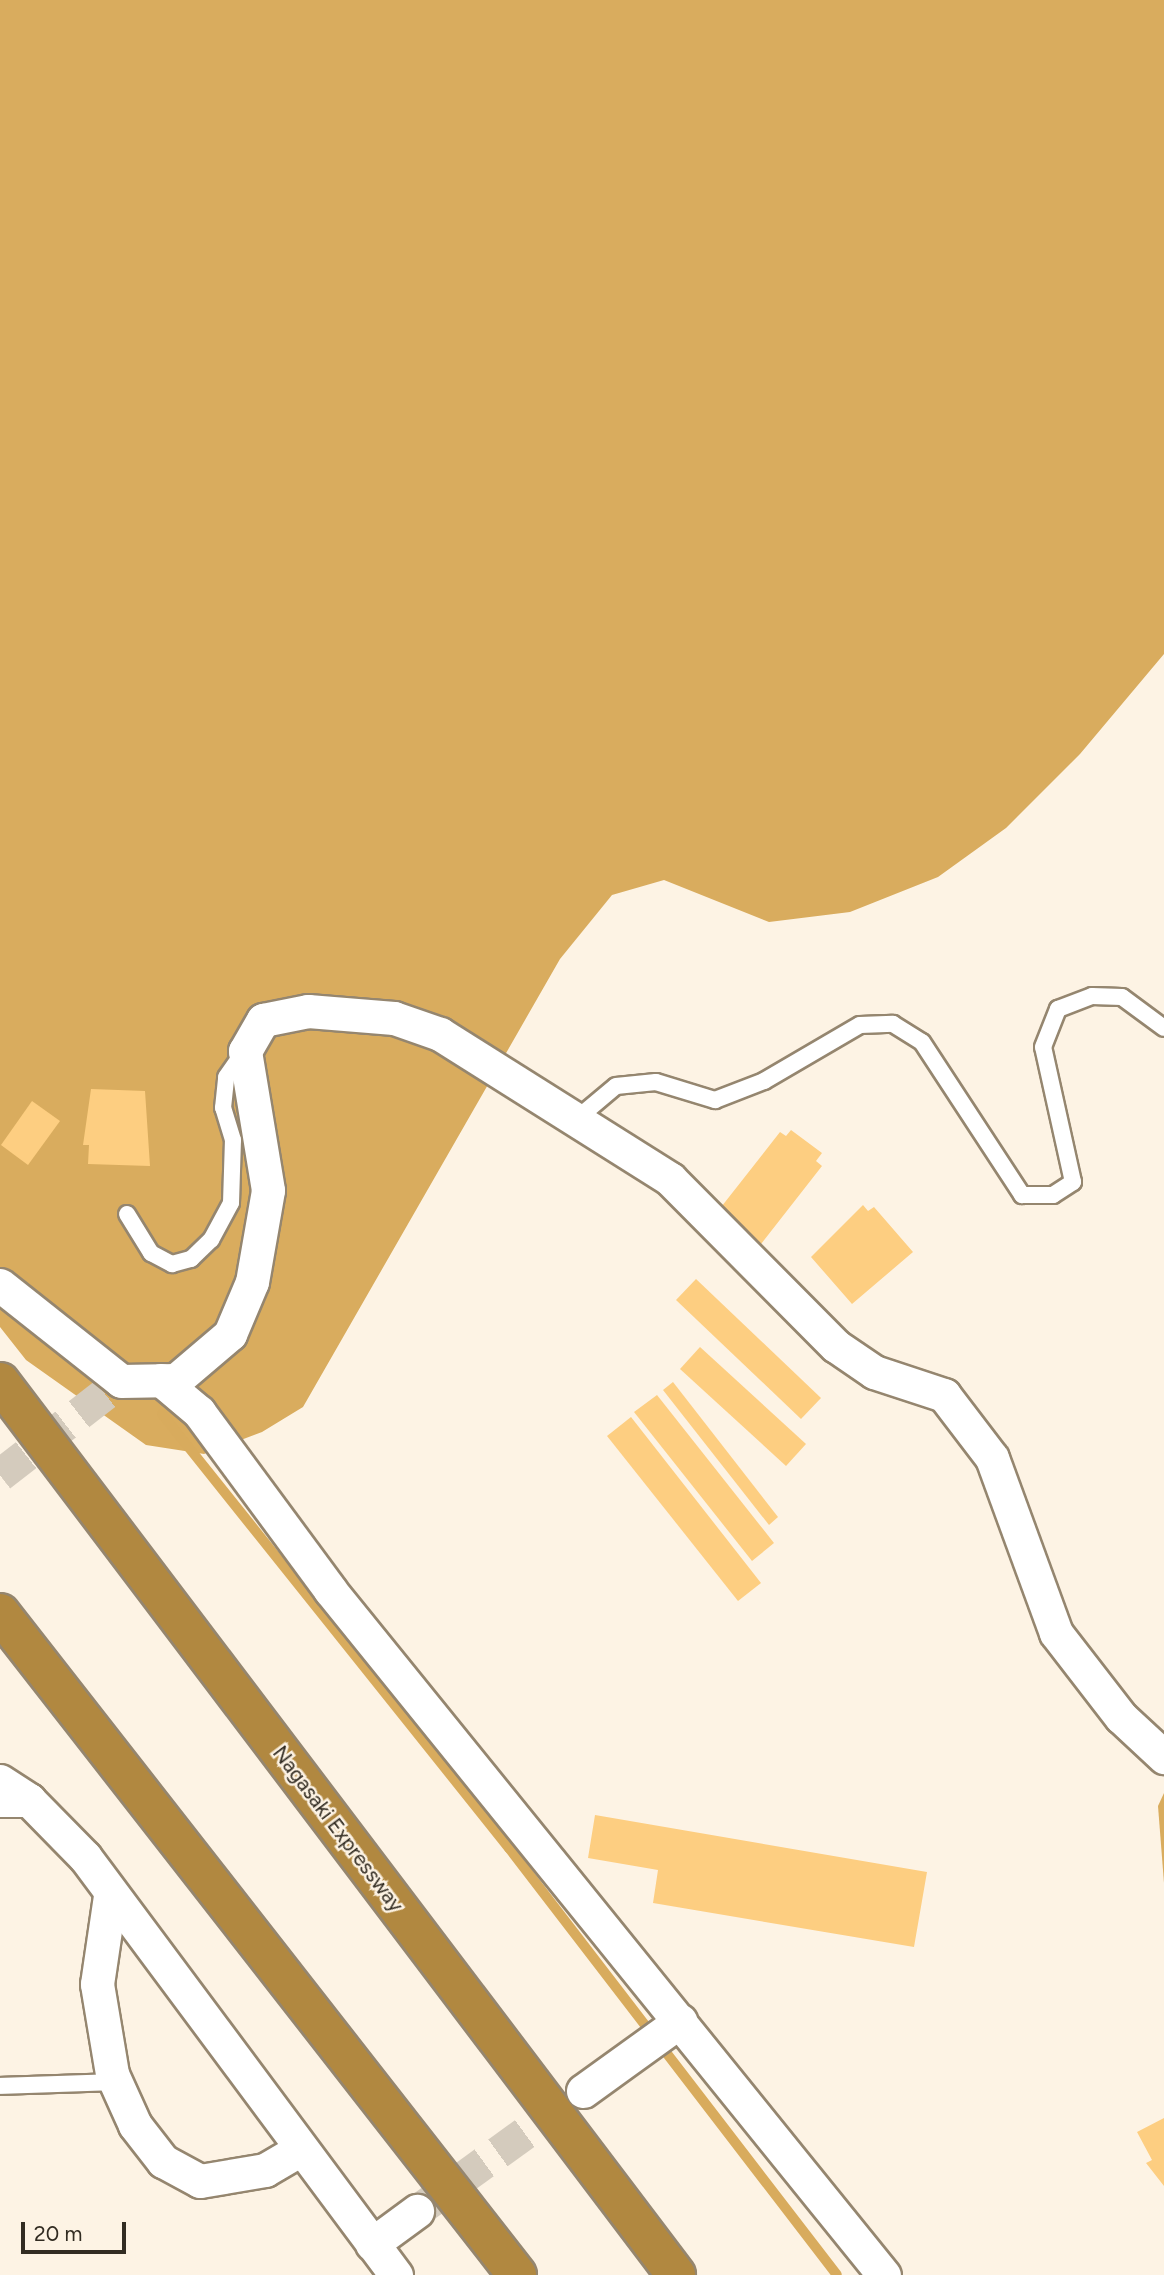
<!DOCTYPE html>
<style>
body{margin:0}
#map{position:relative;width:1164px;height:2275px;overflow:hidden;background:#fdf3e4;font-family:Figtree,sans-serif}
div>[style]{position:absolute}
.forest>*{inset:0;background:#d9ac5e}
.stream>*{height:10px;margin:-5px;padding:0 5px;transform-origin:5px;border-radius:5px;background:#d8ab5d}
.building>*{inset:0;background:#fdce81}
.street-tunnel>*{height:33px;margin-top:-16.5px;transform-origin:0;background:repeating-linear-gradient(90deg,#d4cbbd 0 33px,transparent 0 50px)}
.roads{filter:drop-shadow(2px 0 #95866f) drop-shadow(-2px 0 #95866f) drop-shadow(0 2px #95866f) drop-shadow(0 -2px #95866f)}
.lane>*{height:16px;margin:-8px;padding:0 8px;transform-origin:8px;border-radius:8px;background:#fff}
.street>*{height:33px;margin:-16.5px;padding:0 16.5px;transform-origin:16.5px;border-radius:16.5px;background:#fff}
.highway>*{height:38px;margin:-19px;padding:0 19px;transform-origin:19px;border-radius:19px;background:#b18840}
span{translate:-50% -50%;white-space:nowrap;text-align:center;line-height:1.15;-webkit-text-stroke:5px #fdf3e4;paint-order:stroke}
.street-label{font-size:21px;color:#322c22}
.scale{position:absolute;left:21px;top:2222px;width:105px;height:32px;box-sizing:border-box;border:4px solid #322c22;border-top:0;padding-left:9px;font-size:21px;line-height:24px;white-space:nowrap;color:#322c22;-webkit-text-stroke:5px #fdf3e4;paint-order:stroke}
</style>
<div id="map">
<div class="forest">
<div style="clip-path:polygon(0 0,1164px 0,1164px 654px,1080px 754px,1006px 828px,938px 877px,850px 912px,769px 922px,664px 880px,612px 895px,560px 959px,303px 1407px,262px 1432px,204px 1454px,146px 1445px,26px 1360px,0 1327px)"></div>
<div style="clip-path:polygon(1164px 1793px,1164px 1883px,1158px 1806px)"></div>
</div>
<div class="stream">
<div style="left:162px;top:1414px;width:556px;rotate:51.36deg"></div>
<div style="left:509px;top:1848px;width:538px;rotate:52.47deg"></div>
</div>
<div class="building">
<div style="clip-path:polygon(91px 1089px,145px 1091px,150px 1166px,88px 1164px,89px 1145px,83px 1145px)"></div>
<div style="clip-path:polygon(32px 1101px,60px 1121px,28px 1165px,1px 1145px)"></div>
<div style="clip-path:polygon(791px 1130px,822px 1153px,816px 1161px,822px 1166px,761px 1244px,718px 1211px,780px 1132px,786px 1136px)"></div>
<div style="clip-path:polygon(863px 1205px,868px 1211px,874px 1207px,913px 1252px,852px 1304px,811px 1257px)"></div>
<div style="clip-path:polygon(696px 1279px,821px 1398px,801px 1419px,676px 1300px)"></div>
<div style="clip-path:polygon(700px 1347px,806px 1444px,786px 1466px,680px 1369px)"></div>
<div style="clip-path:polygon(673px 1382px,778px 1517px,769px 1525px,663px 1390px)"></div>
<div style="clip-path:polygon(657px 1395px,774px 1543px,752px 1561px,634px 1412px)"></div>
<div style="clip-path:polygon(631px 1417px,761px 1583px,738px 1601px,607px 1436px)"></div>
<div style="clip-path:polygon(595px 1815px,927px 1872px,914px 1947px,653px 1903px,658px 1870px,588px 1858px)"></div>
<div style="clip-path:polygon(1164px 2118px,1164px 2186px,1146px 2163px,1152px 2160px,1137px 2132px)"></div>
</div>
<div class="street-tunnel">
<div style="left:0;top:1475px;width:153px;rotate:-37.8deg"></div>
<div style="left:417px;top:2211px;width:205px;rotate:-35.9deg"></div>
</div>
<div class="roads">
<div class="lane">
<div style="left:579px;top:1117px;width:48px;rotate:-40deg"></div>
<div style="left:616px;top:1086px;width:40px;rotate:-5.7deg"></div>
<div style="left:656px;top:1082px;width:62px;rotate:17deg"></div>
<div style="left:715px;top:1100px;width:53px;rotate:-21.2deg"></div>
<div style="left:764px;top:1081px;width:111px;rotate:-30.3deg"></div>
<div style="left:860px;top:1025px;width:33px;rotate:-2deg"></div>
<div style="left:893px;top:1024px;width:34px;rotate:32deg"></div>
<div style="left:922px;top:1042px;width:183px;rotate:56.8deg"></div>
<div style="left:1022px;top:1195px;width:31px"></div>
<div style="left:1053px;top:1195px;width:24px;rotate:-33deg"></div>
<div style="left:1073px;top:1182px;width:138px;rotate:-102.5deg"></div>
<div style="left:1043px;top:1047px;width:41px;rotate:-68.5deg"></div>
<div style="left:1058px;top:1009px;width:36px;rotate:-21deg"></div>
<div style="left:1092px;top:996px;width:30px;rotate:2deg"></div>
<div style="left:1122px;top:997px;width:52px;rotate:36.4deg"></div>
<div style="left:127px;top:1214px;width:46px;rotate:58.4deg"></div>
<div style="left:151px;top:1253px;width:24px;rotate:28deg"></div>
<div style="left:172px;top:1264px;width:20px;rotate:-15deg"></div>
<div style="left:191px;top:1259px;width:28px;rotate:-44deg"></div>
<div style="left:211px;top:1240px;width:42px;rotate:-61.6deg"></div>
<div style="left:231px;top:1203px;width:63px;rotate:-88.2deg"></div>
<div style="left:233px;top:1140px;width:34px;rotate:-107deg"></div>
<div style="left:223px;top:1108px;width:31px;rotate:-84deg"></div>
<div style="left:226px;top:1077px;width:29px;rotate:-55deg"></div>
<div style="left:0;top:2086px;width:116px;rotate:-2deg"></div>
</div>
<div class="street">
<div style="left:0;top:1285px;width:154px;rotate:38.4deg"></div>
<div style="left:121px;top:1381px;width:55px;rotate:-1deg"></div>
<div style="left:176px;top:1380px;width:71px;rotate:-40.4deg"></div>
<div style="left:230px;top:1334px;width:56px;rotate:-67.1deg"></div>
<div style="left:252px;top:1282px;width:93px;rotate:-80.1deg"></div>
<div style="left:268px;top:1190px;width:141px;rotate:-99.4deg"></div>
<div style="left:245px;top:1051px;width:36px;rotate:-60deg"></div>
<div style="left:263px;top:1020px;width:46px;rotate:-11.3deg"></div>
<div style="left:308px;top:1011px;width:86px;rotate:4.7deg"></div>
<div style="left:394px;top:1018px;width:49px;rotate:19.2deg"></div>
<div style="left:440px;top:1034px;width:272px;rotate:32.2deg"></div>
<div style="left:670px;top:1179px;width:235px;rotate:45.2deg"></div>
<div style="left:836px;top:1346px;width:46px;rotate:34.4deg"></div>
<div style="left:874px;top:1372px;width:74px;rotate:18.2deg"></div>
<div style="left:944px;top:1395px;width:79px;rotate:52.7deg"></div>
<div style="left:992px;top:1458px;width:186px;rotate:69.9deg"></div>
<div style="left:1056px;top:1633px;width:106px;rotate:52.3deg"></div>
<div style="left:1121px;top:1717px;width:59px;rotate:42.9deg"></div>
<div style="left:161px;top:1380px;width:50px;rotate:40.1deg"></div>
<div style="left:199px;top:1412px;width:221px;rotate:53.6deg"></div>
<div style="left:330px;top:1590px;width:881px;rotate:51.04deg"></div>
<div style="left:0;top:1781px;width:35px;rotate:33deg"></div>
<div style="left:29px;top:1800px;width:29px;rotate:180deg"></div>
<div style="left:29px;top:1800px;width:80px;rotate:45.5deg"></div>
<div style="left:85px;top:1857px;width:521px;rotate:53.35deg"></div>
<div style="left:110px;top:1896px;width:89px;rotate:98.4deg"></div>
<div style="left:97px;top:1984px;width:91px;rotate:80.5deg"></div>
<div style="left:112px;top:2074px;width:56px;rotate:65.7deg"></div>
<div style="left:135px;top:2125px;width:46px;rotate:52.1deg"></div>
<div style="left:163px;top:2161px;width:42px;rotate:28.4deg"></div>
<div style="left:200px;top:2181px;width:66px;rotate:-9.6deg"></div>
<div style="left:265px;top:2170px;width:42px;rotate:-30.3deg"></div>
<div style="left:583px;top:2091px;width:120px;rotate:-35.8deg"></div>
<div style="left:372px;top:2244px;width:56px;rotate:-36.3deg"></div>
</div>
<div class="highway">
<div style="left:0;top:1382px;width:1120px;rotate:52.87deg"></div>
<div style="left:0;top:1613px;width:840px;rotate:52.01deg"></div>
</div>
</div>
<div class="street-label">
<span style="left:338px;top:1829px;rotate:53deg">Nagasaki Expressway</span>
</div>
<div class="scale">20 m</div>
</div>
